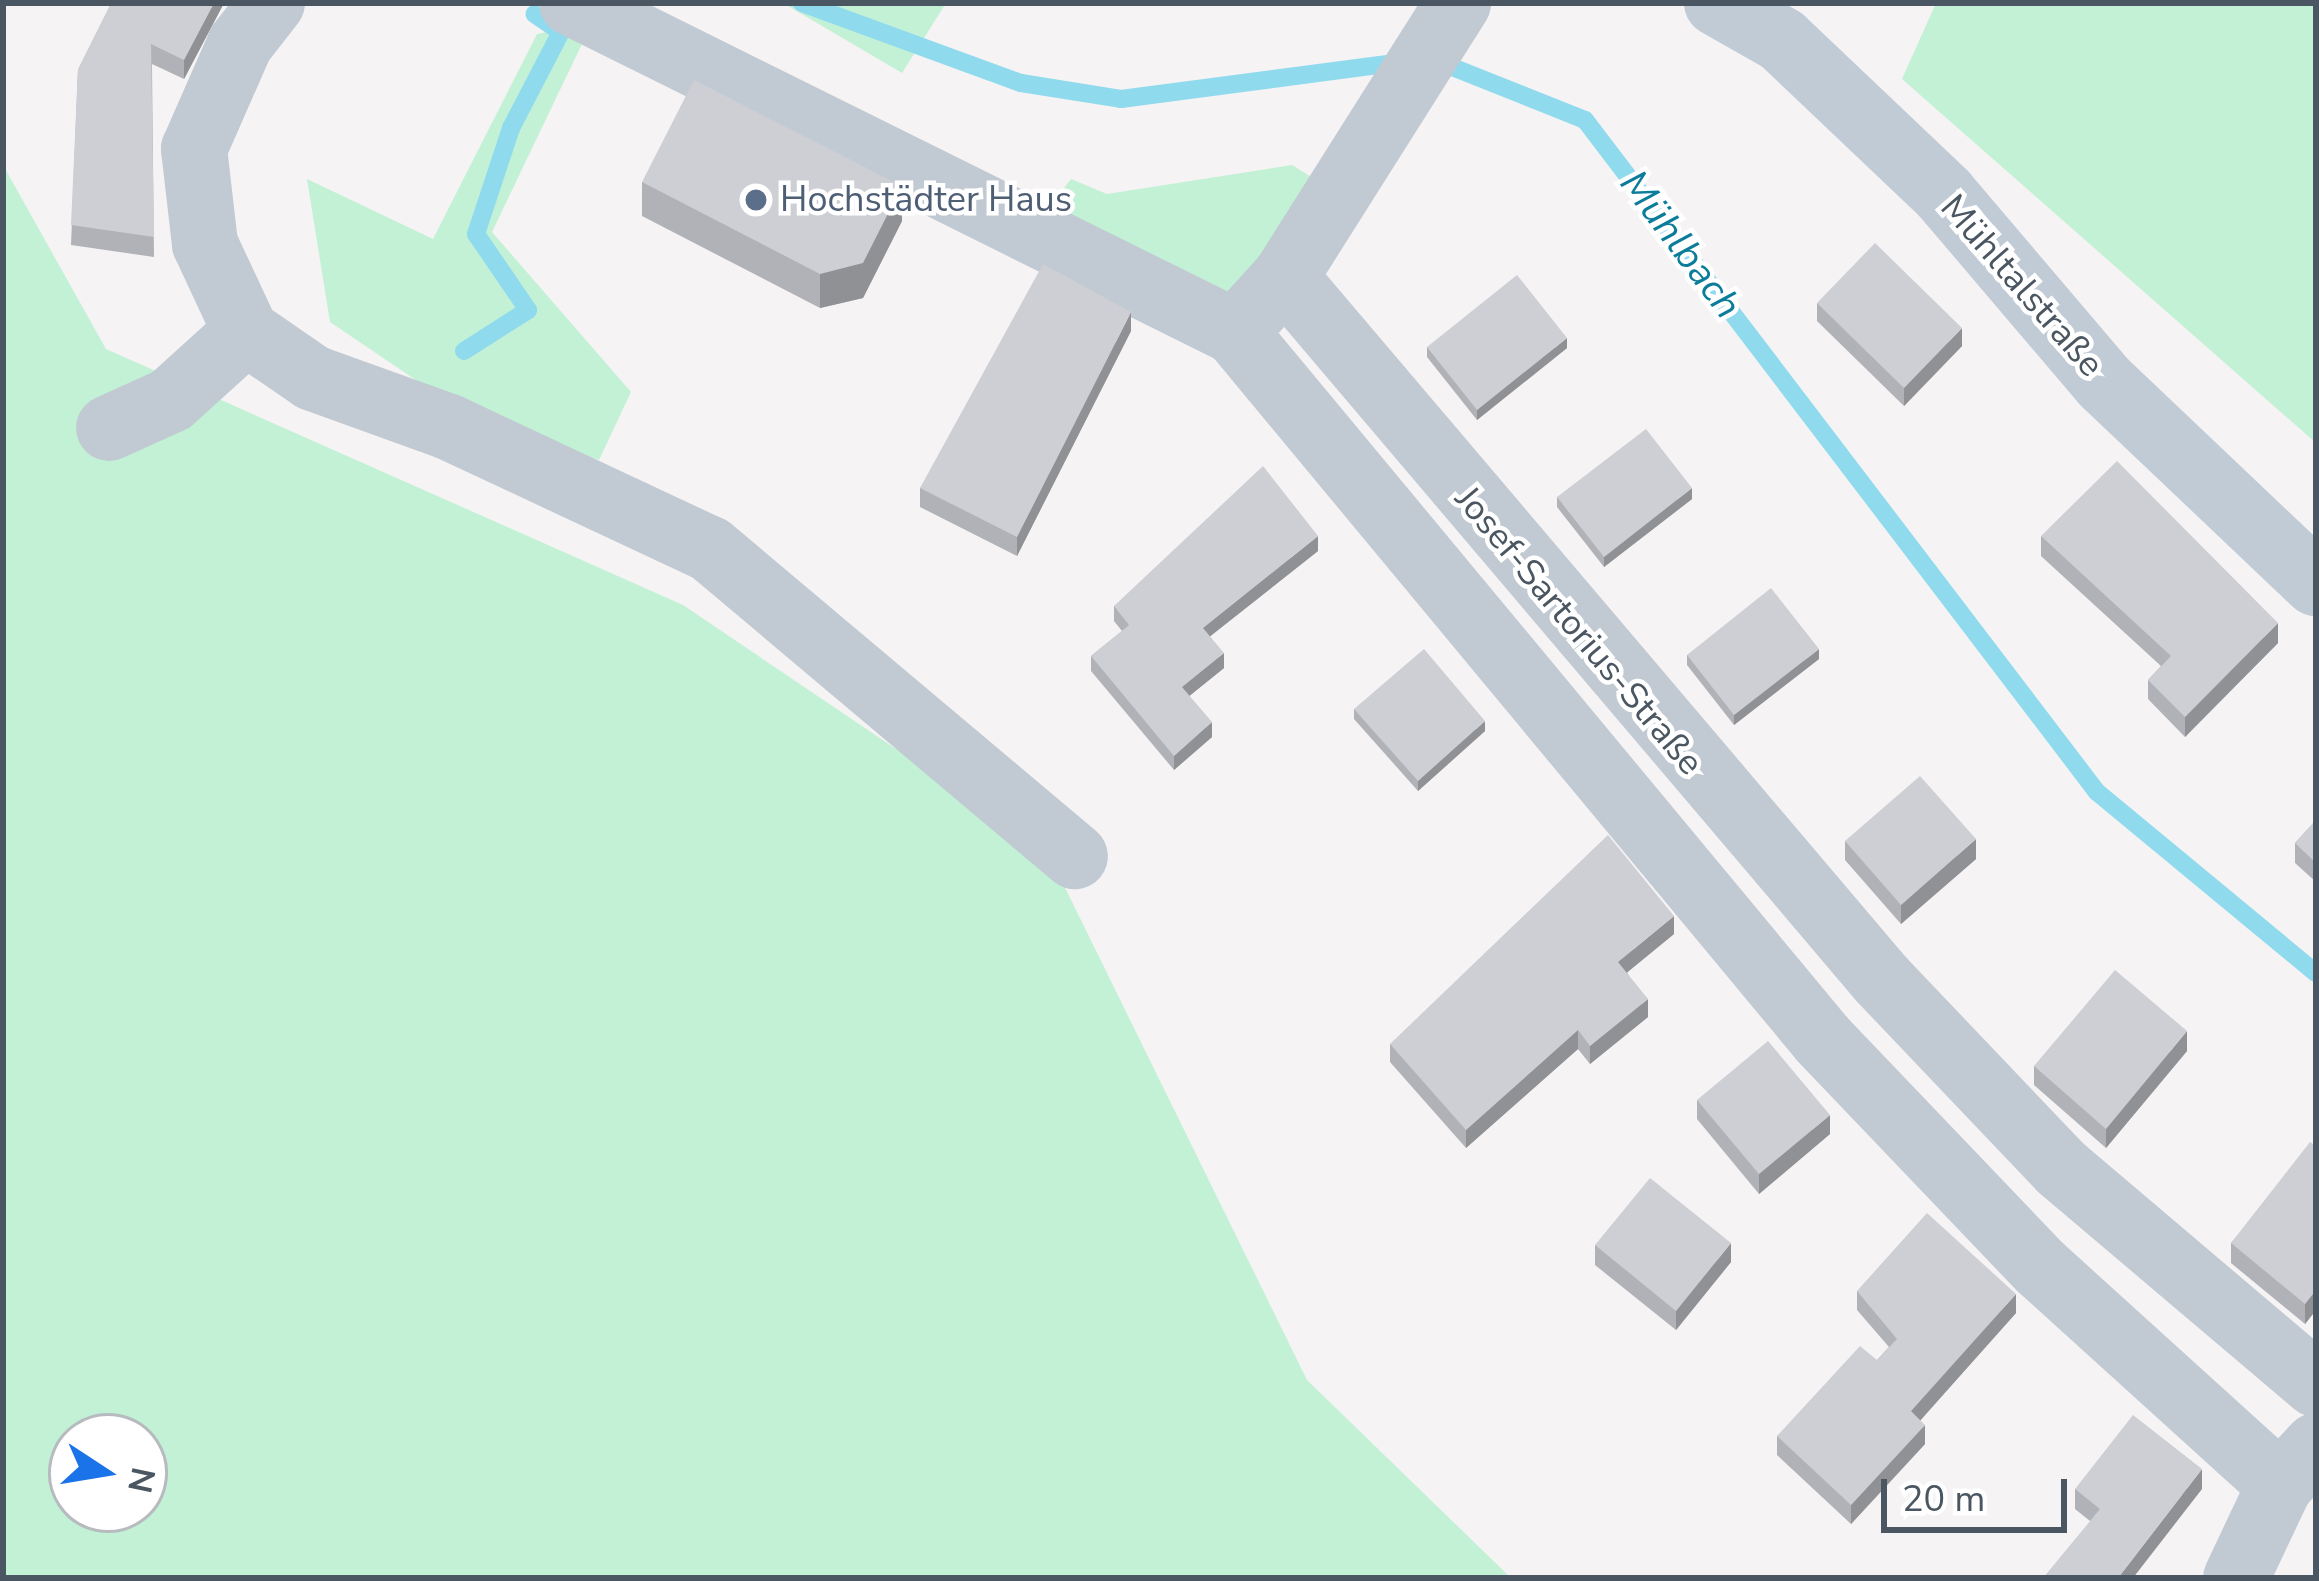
<!DOCTYPE html>
<meta charset="utf-8">
<style>
body{margin:0}
#map{position:relative;width:2319px;height:1581px;overflow:hidden;background:#f5f3f3;font-family:"Nunito Sans",sans-serif}
div>[style]{position:absolute}
.green>*{inset:0;background:#c3f1d5}
.stream>*{height:18px;margin:-9px;padding:0 9px;transform-origin:9px;border-radius:9px;background:#90daee}
.street>*{height:66px;margin:-33px;padding:0 33px;transform-origin:33px;border-radius:33px;background:#c1cad2}
.secondary>*{height:66px;margin:-33px;padding:0 33px;transform-origin:33px;border-radius:33px;background:#c1cbd6}
.wall>*{inset:0;background:#b0b2b7}
.shaded-wall>*{inset:0;background:#909195}
.building>*{inset:0;background:#cdcfd5}
.dots>*{width:33px;height:33px;translate:-50% -50%;box-sizing:border-box;border:6px solid #fff;border-radius:50%}
span{translate:-50% -50%;white-space:nowrap;text-align:center;line-height:1.15;-webkit-text-stroke:9px #fff;paint-order:stroke}
.service-label{font-size:36px;color:#4e5e75}
.left{translate:0 -50%;text-align:left}
.street-label{font-size:36px;color:#4a5661}
.water-label{font-size:39px;color:#0c7c9b;font-style:italic}
.frame{position:absolute;inset:0;border:6px solid #4a5661;pointer-events:none}
.north{position:absolute;left:48px;top:1413px;width:120px;height:120px;box-sizing:border-box;background:#fff;border:3px solid #b7bbc0;border-radius:50%;rotate:102deg;font-size:33px;font-weight:700;line-height:48px;text-align:center;color:#4a5661}
.north::after{content:'';display:block;margin:auto;width:42px;height:54px;background:#1a73e8;clip-path:polygon(50% 0,100% 100%,50% 72%,0 100%)}
.scale{position:absolute;left:1881px;top:1479px;width:186px;height:54px;box-sizing:border-box;border:6px solid #4a5661;border-top:0;padding-left:15px;font-size:36px;line-height:42px;white-space:nowrap;color:#4a5661;-webkit-text-stroke:9px #fff;paint-order:stroke}
</style>
<div id="map">
<div class="green">
<div style="clip-path:polygon(783px 3px,946px 3px,902px 73px)"></div>
<div style="clip-path:polygon(1936px 3px,2316px 3px,2316px 443px,1902px 79px)"></div>
<div style="clip-path:polygon(592px 23px,492px 232px,631px 392px,599px 460px,475px 420px,330px 322px,307px 179px,433px 239px,537px 34px)"></div>
<div style="clip-path:polygon(evenodd,3px 165px,106px 349px,683px 605px,1047px 851px,1307px 1380px,1511px 1578px,3px 1578px,3px 165px,72px 1437px,144px 1437px,144px 1509px,72px 1509px,72px 1437px)"></div>
<div style="clip-path:polygon(1292px 165px,1313px 178px,1246px 291px,1218px 306px,1045px 213px,1071px 179px,1107px 194px)"></div>
</div>
<div class="stream">
<div style="left:802px;top:3px;width:233px;rotate:20.1deg"></div>
<div style="left:1021px;top:83px;width:101px;rotate:9.1deg"></div>
<div style="left:1121px;top:99px;width:284px;rotate:-7.5deg"></div>
<div style="left:1437px;top:61px;width:159px;rotate:21.7deg"></div>
<div style="left:1585px;top:120px;width:845px;rotate:52.7deg"></div>
<div style="left:2097px;top:792px;width:284px;rotate:39.6deg"></div>
<div style="left:464px;top:351px;width:76px;rotate:-32.6deg"></div>
<div style="left:528px;top:310px;width:92px;rotate:-124.4deg"></div>
<div style="left:476px;top:234px;width:112px;rotate:-71.7deg"></div>
<div style="left:511px;top:128px;width:108px;rotate:-62.5deg"></div>
<div style="left:561px;top:32px;width:32px;rotate:-146deg"></div>
</div>
<div class="street">
<div style="left:572px;top:3px;width:740px;rotate:26.39deg"></div>
<div style="left:1235px;top:332px;width:74px;rotate:-47.7deg"></div>
<div style="left:1285px;top:277px;width:324px;rotate:-57.7deg"></div>
<div style="left:1285px;top:277px;width:922px;rotate:49.66deg"></div>
<div style="left:1882px;top:980px;width:260px;rotate:46.4deg"></div>
<div style="left:2061px;top:1168px;width:334px;rotate:40.3deg"></div>
<div style="left:246px;top:332px;width:81px;rotate:34.5deg"></div>
<div style="left:313px;top:378px;width:145px;rotate:19.8deg"></div>
<div style="left:449px;top:427px;width:288px;rotate:25.1deg"></div>
<div style="left:710px;top:549px;width:477px;rotate:40.1deg"></div>
<div style="left:1235px;top:332px;width:920px;rotate:50.29deg"></div>
<div style="left:1823px;top:1040px;width:314px;rotate:46.3deg"></div>
<div style="left:2040px;top:1267px;width:324px;rotate:42.2deg"></div>
<div style="left:109px;top:428px;width:68px;rotate:-24.3deg"></div>
<div style="left:171px;top:400px;width:101px;rotate:-42.2deg"></div>
<div style="left:246px;top:332px;width:97px;rotate:-115deg"></div>
<div style="left:205px;top:244px;width:96px;rotate:-96.6deg"></div>
<div style="left:194px;top:149px;width:115px;rotate:-66.3deg"></div>
<div style="left:240px;top:44px;width:52px;rotate:-52deg"></div>
<div style="left:2236px;top:1578px;width:103px;rotate:-64.7deg"></div>
<div style="left:2280px;top:1485px;width:53px;rotate:-47.3deg"></div>
</div>
<div class="secondary">
<div style="left:1717px;top:3px;width:75px;rotate:29.6deg"></div>
<div style="left:1782px;top:40px;width:224px;rotate:43.5deg"></div>
<div style="left:1944px;top:194px;width:248px;rotate:49.6deg"></div>
<div style="left:2105px;top:383px;width:291px;rotate:43.5deg"></div>
</div>
<div class="wall">
<div style="clip-path:polygon(224px 3px,184px 79px,152px 64px,154px 257px,71px 245px,78px 69px)"></div>
<div style="clip-path:polygon(642px 182px,902px 221px,863px 298px,820px 308px,642px 216px)"></div>
<div style="clip-path:polygon(1817px 303px,1962px 346px,1904px 406px,1817px 321px)"></div>
<div style="clip-path:polygon(1131px 331px,1017px 556px,920px 507px,920px 488px)"></div>
<div style="clip-path:polygon(1427px 347px,1567px 348px,1477px 420px,1427px 357px)"></div>
<div style="clip-path:polygon(1557px 497px,1692px 499px,1604px 567px,1557px 507px)"></div>
<div style="clip-path:polygon(2041px 536px,2278px 643px,2185px 737px,2148px 699px,2148px 680px,2161px 666px,2041px 556px)"></div>
<div style="clip-path:polygon(1318px 551px,1210px 636px,1224px 668px,1189px 696px,1212px 737px,1174px 770px,1091px 671px,1091px 656px,1122px 631px,1114px 621px,1114px 606px)"></div>
<div style="clip-path:polygon(1687px 655px,1819px 659px,1734px 725px,1687px 665px)"></div>
<div style="clip-path:polygon(1354px 709px,1485px 731px,1418px 791px,1354px 719px)"></div>
<div style="clip-path:polygon(2316px 820px,2316px 882px,2295px 863px,2295px 843px)"></div>
<div style="clip-path:polygon(1845px 841px,1976px 859px,1901px 924px,1845px 860px)"></div>
<div style="clip-path:polygon(1674px 934px,1627px 972px,1648px 1017px,1590px 1064px,1578px 1049px,1466px 1148px,1390px 1062px,1390px 1044px)"></div>
<div style="clip-path:polygon(2187px 1051px,2106px 1148px,2034px 1085px,2034px 1066px)"></div>
<div style="clip-path:polygon(1697px 1100px,1830px 1134px,1759px 1194px,1697px 1119px)"></div>
<div style="clip-path:polygon(2316px 1146px,2316px 1310px,2305px 1324px,2231px 1263px,2231px 1243px)"></div>
<div style="clip-path:polygon(1595px 1245px,1731px 1262px,1676px 1330px,1595px 1265px)"></div>
<div style="clip-path:polygon(1857px 1291px,2016px 1313px,1920px 1420px,1925px 1444px,1851px 1524px,1777px 1455px,1777px 1436px,1877px 1360px,1889px 1347px,1857px 1310px)"></div>
<div style="clip-path:polygon(2075px 1489px,2202px 1489px,2090px 1521px,2075px 1509px)"></div>
</div>
<div class="shaded-wall">
<div style="clip-path:polygon(214px 3px,224px 3px,184px 79px,184px 60px)"></div>
<div style="clip-path:polygon(902px 186px,902px 221px,863px 298px,820px 308px,820px 274px)"></div>
<div style="clip-path:polygon(1131px 312px,1131px 331px,1017px 556px,1017px 537px)"></div>
<div style="clip-path:polygon(1962px 328px,1962px 346px,1904px 406px,1904px 388px)"></div>
<div style="clip-path:polygon(1567px 338px,1567px 348px,1477px 420px,1477px 410px)"></div>
<div style="clip-path:polygon(1692px 488px,1692px 499px,1604px 567px,1604px 557px)"></div>
<div style="clip-path:polygon(1318px 536px,1318px 551px,1203px 642px,1203px 628px)"></div>
<div style="clip-path:polygon(2278px 623px,2278px 643px,2185px 737px,2185px 717px)"></div>
<div style="clip-path:polygon(1819px 649px,1819px 659px,1734px 725px,1734px 715px)"></div>
<div style="clip-path:polygon(1224px 653px,1224px 668px,1182px 702px,1182px 687px)"></div>
<div style="clip-path:polygon(1485px 721px,1485px 731px,1418px 791px,1418px 781px)"></div>
<div style="clip-path:polygon(1212px 722px,1212px 737px,1174px 770px,1174px 756px)"></div>
<div style="clip-path:polygon(1976px 839px,1976px 859px,1901px 924px,1901px 905px)"></div>
<div style="clip-path:polygon(1674px 916px,1674px 934px,1618px 980px,1618px 962px)"></div>
<div style="clip-path:polygon(1648px 999px,1648px 1017px,1590px 1064px,1590px 1046px)"></div>
<div style="clip-path:polygon(1578px 1030px,1578px 1049px,1466px 1148px,1466px 1130px)"></div>
<div style="clip-path:polygon(2187px 1031px,2187px 1051px,2106px 1148px,2106px 1129px)"></div>
<div style="clip-path:polygon(1830px 1115px,1830px 1134px,1759px 1194px,1759px 1174px)"></div>
<div style="clip-path:polygon(1731px 1243px,1731px 1262px,1676px 1330px,1676px 1311px)"></div>
<div style="clip-path:polygon(2316px 1290px,2316px 1310px,2305px 1324px,2305px 1304px)"></div>
<div style="clip-path:polygon(2016px 1294px,2016px 1313px,1911px 1431px,1911px 1411px)"></div>
<div style="clip-path:polygon(1925px 1425px,1925px 1444px,1851px 1524px,1851px 1505px)"></div>
<div style="clip-path:polygon(2202px 1469px,2202px 1489px,2133px 1578px,2118px 1578px)"></div>
</div>
<div class="building">
<div style="clip-path:polygon(111px 3px,214px 3px,184px 60px,151px 44px,154px 237px,71px 225px,78px 69px)"></div>
<div style="clip-path:polygon(694px 80px,902px 186px,863px 263px,820px 274px,642px 182px)"></div>
<div style="clip-path:polygon(1875px 243px,1962px 328px,1904px 388px,1817px 303px)"></div>
<div style="clip-path:polygon(1043px 264px,1131px 312px,1017px 537px,920px 488px)"></div>
<div style="clip-path:polygon(1517px 275px,1567px 338px,1477px 410px,1427px 347px)"></div>
<div style="clip-path:polygon(1646px 429px,1692px 488px,1604px 557px,1557px 497px)"></div>
<div style="clip-path:polygon(2117px 461px,2278px 623px,2185px 717px,2148px 680px,2171px 656px,2041px 536px)"></div>
<div style="clip-path:polygon(1263px 466px,1318px 536px,1203px 628px,1224px 653px,1182px 687px,1212px 722px,1174px 756px,1091px 656px,1129px 625px,1114px 606px)"></div>
<div style="clip-path:polygon(1771px 588px,1819px 649px,1734px 715px,1687px 655px)"></div>
<div style="clip-path:polygon(1424px 649px,1485px 721px,1418px 781px,1354px 709px)"></div>
<div style="clip-path:polygon(1920px 776px,1976px 839px,1901px 905px,1845px 841px)"></div>
<div style="clip-path:polygon(2316px 820px,2316px 863px,2295px 843px)"></div>
<div style="clip-path:polygon(1608px 835px,1674px 916px,1618px 962px,1648px 999px,1590px 1046px,1578px 1030px,1466px 1130px,1390px 1044px)"></div>
<div style="clip-path:polygon(2115px 970px,2187px 1031px,2106px 1129px,2034px 1066px)"></div>
<div style="clip-path:polygon(1768px 1041px,1830px 1115px,1759px 1174px,1697px 1100px)"></div>
<div style="clip-path:polygon(2310px 1142px,2316px 1146px,2316px 1290px,2305px 1304px,2231px 1243px)"></div>
<div style="clip-path:polygon(1650px 1178px,1731px 1243px,1676px 1311px,1595px 1245px)"></div>
<div style="clip-path:polygon(1927px 1213px,2016px 1294px,1911px 1411px,1925px 1425px,1851px 1505px,1777px 1436px,1860px 1346px,1877px 1360px,1897px 1339px,1857px 1291px)"></div>
<div style="clip-path:polygon(2133px 1415px,2202px 1469px,2118px 1578px,2043px 1578px,2100px 1509px,2075px 1489px)"></div>
</div>
<div class="dots">
<div style="left:756px;top:200px;background:#5c6f8a"></div>
</div>
<div class="service-label">
<span class="left" style="left:780px;top:200px">Hochstädter Haus</span>
</div>
<div class="street-label">
<span style="left:2022px;top:286px;rotate:49deg">Mühltalstraße</span>
<span style="left:1579px;top:631px;rotate:50deg">Josef-Sartorius-Straße</span>
</div>
<div class="water-label">
<span style="left:1680px;top:245px;rotate:53deg">Mühlbach</span>
</div>
<div class="frame"></div>
<div class="north">N</div>
<div class="scale">20 m</div>
</div>
